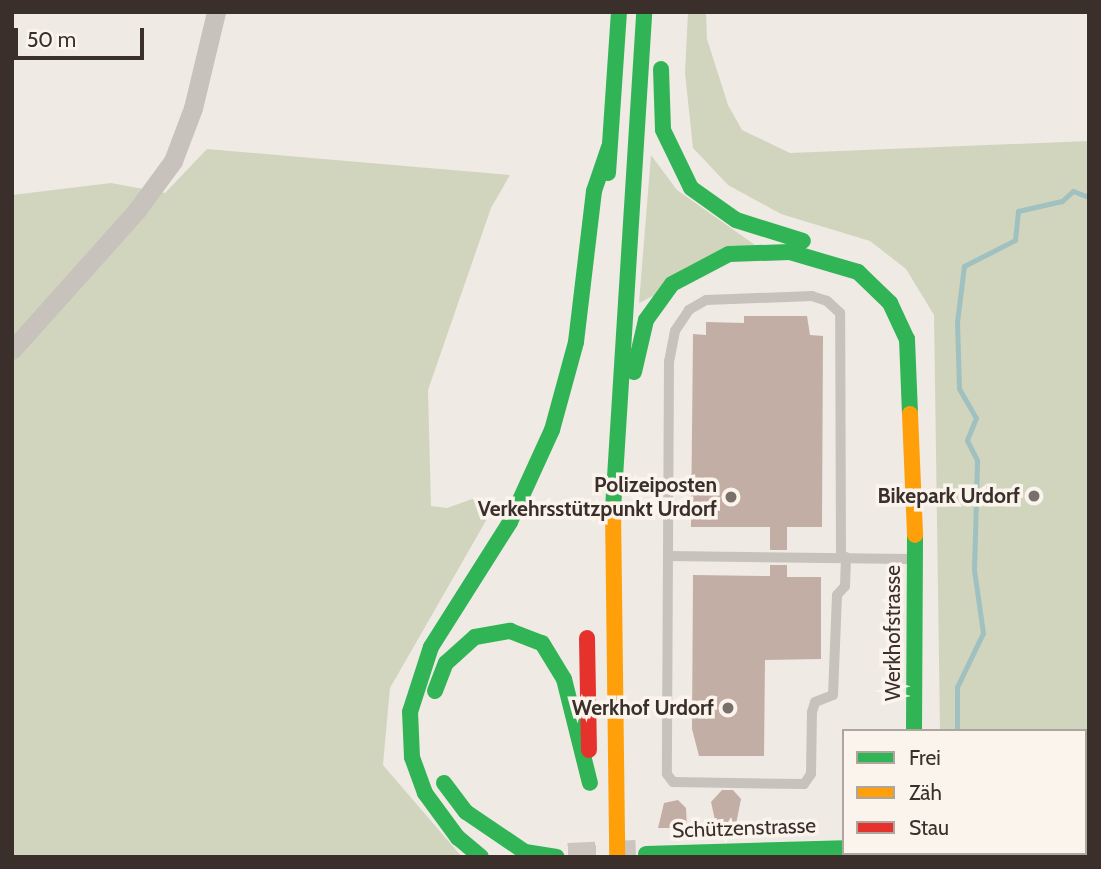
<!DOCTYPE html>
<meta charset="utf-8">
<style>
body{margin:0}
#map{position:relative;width:1101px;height:869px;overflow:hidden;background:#f0eae4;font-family:Cabin,sans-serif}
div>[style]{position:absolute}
.green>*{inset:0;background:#d1d5be}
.stream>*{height:5px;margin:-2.5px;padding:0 2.5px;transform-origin:2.5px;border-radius:2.5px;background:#a0c1c0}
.building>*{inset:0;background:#c3aea6}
.secondary-tunnel>*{height:28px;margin-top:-14px;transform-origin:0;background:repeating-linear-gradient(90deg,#ccc5bf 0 28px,transparent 0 42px)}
.lane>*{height:10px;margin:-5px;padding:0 5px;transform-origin:5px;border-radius:5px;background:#c8c2bd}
.street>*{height:19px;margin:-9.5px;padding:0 9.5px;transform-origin:9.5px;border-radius:9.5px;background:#c8c2bd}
.fast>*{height:16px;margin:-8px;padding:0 8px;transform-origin:8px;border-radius:8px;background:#30b455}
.slow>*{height:16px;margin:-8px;padding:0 8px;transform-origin:8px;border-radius:8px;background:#ff9f0a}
.jam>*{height:16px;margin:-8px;padding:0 8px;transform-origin:8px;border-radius:8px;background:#e5322d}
.dots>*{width:19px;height:19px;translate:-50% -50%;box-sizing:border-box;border:4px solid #fbf4ed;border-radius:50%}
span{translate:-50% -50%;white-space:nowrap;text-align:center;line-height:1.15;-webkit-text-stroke:7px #fbf4ed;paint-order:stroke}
.poi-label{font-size:21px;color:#3a2f2a;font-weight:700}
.right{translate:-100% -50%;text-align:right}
.street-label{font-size:21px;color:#3a2f2a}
.frame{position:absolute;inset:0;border:14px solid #3a2f2a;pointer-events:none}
.legend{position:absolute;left:842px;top:729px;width:245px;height:126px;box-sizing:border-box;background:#fbf4ed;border:2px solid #aea59f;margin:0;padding:9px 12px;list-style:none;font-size:21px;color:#3a2f2a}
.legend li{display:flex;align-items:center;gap:14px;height:35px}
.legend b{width:35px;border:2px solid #aea59f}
.scale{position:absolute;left:14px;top:28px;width:130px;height:32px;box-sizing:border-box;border:4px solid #3a2f2a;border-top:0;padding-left:9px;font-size:21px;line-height:24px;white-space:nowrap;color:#3a2f2a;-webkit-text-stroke:5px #fbf4ed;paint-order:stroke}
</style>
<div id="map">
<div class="green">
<div style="clip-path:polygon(688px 12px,706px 12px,707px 39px,728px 105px,742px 130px,790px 153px,1089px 141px,1089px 803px,1085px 731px,940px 731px,934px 315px,906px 269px,870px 241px,781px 214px,728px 185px,693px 148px,685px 73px)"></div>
<div style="clip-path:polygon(207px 149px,510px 175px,491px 208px,428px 390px,431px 506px,447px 508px,475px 498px,491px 512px,390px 688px,383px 765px,462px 857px,12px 857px,12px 195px,111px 183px,165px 193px)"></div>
<div style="clip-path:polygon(651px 155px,677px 190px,755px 245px,639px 303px)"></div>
</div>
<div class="stream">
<div style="left:957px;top:731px;width:44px;rotate:-90deg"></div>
<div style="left:957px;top:687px;width:60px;rotate:-64.3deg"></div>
<div style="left:983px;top:633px;width:64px;rotate:-98.1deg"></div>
<div style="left:974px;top:570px;width:110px;rotate:-88.4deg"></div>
<div style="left:977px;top:460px;width:22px;rotate:-117deg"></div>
<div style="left:967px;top:440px;width:24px;rotate:-68deg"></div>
<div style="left:976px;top:418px;width:34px;rotate:-120deg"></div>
<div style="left:959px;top:388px;width:66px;rotate:-91.7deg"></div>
<div style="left:957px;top:322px;width:56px;rotate:-82.9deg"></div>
<div style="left:964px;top:266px;width:57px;rotate:-27deg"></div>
<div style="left:1015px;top:240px;width:29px;rotate:-84deg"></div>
<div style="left:1018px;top:211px;width:45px;rotate:-12.8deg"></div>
<div style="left:1062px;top:201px;width:15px;rotate:-42deg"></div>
<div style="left:1073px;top:191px;width:17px;rotate:21deg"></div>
</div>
<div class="building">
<div style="clip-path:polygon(744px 316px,807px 316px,810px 335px,823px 336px,822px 527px,787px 527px,787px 550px,770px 550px,770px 527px,691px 527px,693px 334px,706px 335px,706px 322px,744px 323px)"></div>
<div style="clip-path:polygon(770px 565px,787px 565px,787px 577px,821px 577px,821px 659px,765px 660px,764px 756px,699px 756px,692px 729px,693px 575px,770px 576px)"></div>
<div style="clip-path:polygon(722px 790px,733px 790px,741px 799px,735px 829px,717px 829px,711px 802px)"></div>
<div style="clip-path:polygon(678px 800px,686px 808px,687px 828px,658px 828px,664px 803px)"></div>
</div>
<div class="secondary-tunnel">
<div style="left:568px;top:857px;width:68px;rotate:-2.5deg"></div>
</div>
<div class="lane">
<div style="left:669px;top:556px;width:241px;rotate:0.7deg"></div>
<div style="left:841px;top:557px;width:244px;rotate:-90.2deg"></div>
<div style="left:840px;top:313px;width:18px;rotate:-137deg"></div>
<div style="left:827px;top:301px;width:16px;rotate:-162deg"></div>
<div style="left:812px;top:296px;width:106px;rotate:177.8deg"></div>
<div style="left:706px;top:300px;width:20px;rotate:150deg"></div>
<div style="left:689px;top:310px;width:25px;rotate:124deg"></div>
<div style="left:675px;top:331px;width:31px;rotate:101deg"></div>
<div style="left:669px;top:361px;width:413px;rotate:90.3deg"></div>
<div style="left:667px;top:774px;width:10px;rotate:53deg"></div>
<div style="left:673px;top:782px;width:131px;rotate:0.9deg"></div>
<div style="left:804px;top:784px;width:12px;rotate:-55deg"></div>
<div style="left:811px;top:774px;width:62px;rotate:-89.1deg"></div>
<div style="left:812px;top:712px;width:10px;rotate:-73deg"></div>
<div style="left:815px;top:702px;width:19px;rotate:-21deg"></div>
<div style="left:833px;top:695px;width:100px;rotate:-87.7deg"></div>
<div style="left:837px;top:595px;width:12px;rotate:-48deg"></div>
<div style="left:845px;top:586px;width:29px;rotate:-88deg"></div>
</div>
<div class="street">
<div style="left:12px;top:350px;width:188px;rotate:-48.2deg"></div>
<div style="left:137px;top:210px;width:61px;rotate:-53.7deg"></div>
<div style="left:173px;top:161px;width:57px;rotate:-69.3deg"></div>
<div style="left:193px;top:108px;width:99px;rotate:-76.5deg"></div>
</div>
<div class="fast">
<div style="left:661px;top:69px;width:61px;rotate:88.1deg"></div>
<div style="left:663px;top:130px;width:64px;rotate:64.2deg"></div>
<div style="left:691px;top:188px;width:55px;rotate:35.4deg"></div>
<div style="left:736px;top:220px;width:70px;rotate:17.4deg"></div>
<div style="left:608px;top:173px;width:161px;rotate:-86.1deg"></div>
<div style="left:634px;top:372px;width:53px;rotate:-77deg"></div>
<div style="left:646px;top:320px;width:44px;rotate:-54.2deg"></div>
<div style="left:672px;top:284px;width:64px;rotate:-27.8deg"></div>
<div style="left:729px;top:254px;width:61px;rotate:-1.9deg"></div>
<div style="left:790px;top:252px;width:71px;rotate:16.4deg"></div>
<div style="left:858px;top:272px;width:45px;rotate:44.1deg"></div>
<div style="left:890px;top:303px;width:40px;rotate:65deg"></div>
<div style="left:907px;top:339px;width:75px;rotate:87.7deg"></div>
<div style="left:613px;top:509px;width:498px;rotate:-86.4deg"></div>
<div style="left:435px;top:691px;width:30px;rotate:-69deg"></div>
<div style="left:446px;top:663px;width:39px;rotate:-42deg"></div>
<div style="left:475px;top:637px;width:36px;rotate:-10deg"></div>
<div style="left:510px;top:631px;width:34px;rotate:21deg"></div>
<div style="left:542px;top:643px;width:42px;rotate:58.6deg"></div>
<div style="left:564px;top:679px;width:107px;rotate:76deg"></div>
<div style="left:914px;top:731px;width:196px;rotate:-89.7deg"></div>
<div style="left:444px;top:783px;width:36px;rotate:53deg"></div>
<div style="left:466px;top:812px;width:71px;rotate:34.1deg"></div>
<div style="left:1085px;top:817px;width:4px;rotate:-14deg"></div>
<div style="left:525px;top:852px;width:32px;rotate:9deg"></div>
<div style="left:646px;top:854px;width:198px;rotate:-1.7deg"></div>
<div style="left:481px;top:857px;width:30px;rotate:-140deg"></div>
<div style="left:458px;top:838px;width:56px;rotate:-126.3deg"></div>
<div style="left:425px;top:793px;width:38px;rotate:-110deg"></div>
<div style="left:412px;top:757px;width:45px;rotate:-92.5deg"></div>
<div style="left:410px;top:712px;width:68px;rotate:-72.1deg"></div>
<div style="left:431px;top:647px;width:148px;rotate:-57.7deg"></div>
<div style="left:510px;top:522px;width:101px;rotate:-65.5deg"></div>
<div style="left:552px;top:430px;width:91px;rotate:-74.7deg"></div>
<div style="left:576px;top:342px;width:152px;rotate:-83.2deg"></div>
<div style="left:594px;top:191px;width:46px;rotate:-71.2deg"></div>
</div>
<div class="slow">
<div style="left:910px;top:414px;width:121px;rotate:87.6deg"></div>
<div style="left:613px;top:509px;width:348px;rotate:89.3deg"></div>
</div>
<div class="jam">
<div style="left:587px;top:638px;width:112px;rotate:89deg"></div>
</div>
<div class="dots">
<div style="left:1034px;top:496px;background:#7a706b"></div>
<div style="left:731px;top:497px;background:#7a706b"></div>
<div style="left:728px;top:708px;background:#7a706b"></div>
</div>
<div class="poi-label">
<span class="right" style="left:717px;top:497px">Polizeiposten<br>Verkehrsstützpunkt Urdorf</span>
<span class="right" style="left:1020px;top:496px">Bikepark Urdorf</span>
<span class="right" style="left:714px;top:708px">Werkhof Urdorf</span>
</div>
<div class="street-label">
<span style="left:893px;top:633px;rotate:-90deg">Werkhofstrasse</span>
<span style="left:744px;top:828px;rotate:-2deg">Schützenstrasse</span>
</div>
<div class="frame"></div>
<ul class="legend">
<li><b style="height:9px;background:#30b455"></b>Frei</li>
<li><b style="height:9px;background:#ff9f0a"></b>Zäh</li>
<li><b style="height:9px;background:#e5322d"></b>Stau</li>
</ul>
<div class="scale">50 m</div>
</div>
